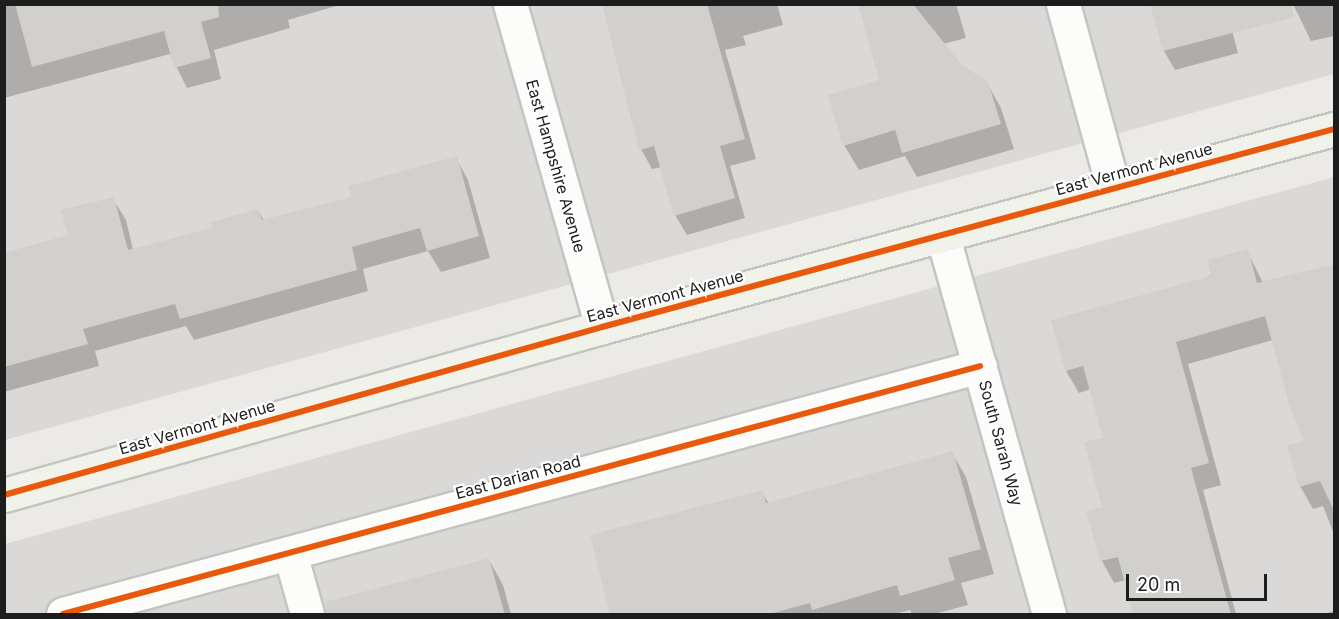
<!DOCTYPE html>
<style>
body{margin:0}
#map{position:relative;width:1339px;height:619px;overflow:hidden;background:#eceae6;font-family:Inter,sans-serif}
div>[style]{position:absolute}
.residential>*{inset:0;background:#dbd9d7}
.shadow>*{inset:0;background:#0003}
.building>*{inset:0;background:#d2d0cd}
.roads{filter:drop-shadow(2px 0 #c4c4c2) drop-shadow(-2px 0 #c4c4c2) drop-shadow(0 2px #c4c4c2) drop-shadow(0 -2px #c4c4c2)}
.street>*{height:33px;margin:-16.5px;padding:0 16.5px;transform-origin:16.5px;border-radius:16.5px;background:#fcfcfb}
.secondary>*{height:33px;margin:-16.5px;padding:0 16.5px;transform-origin:16.5px;border-radius:16.5px;background:#f1f2ea}
.cycleway>*{height:6px;margin:-3px;padding:0 3px;transform-origin:3px;border-radius:3px;background:#e8590c}
span{translate:-50% -50%;white-space:nowrap;text-align:center;line-height:1.15;-webkit-text-stroke:4.5px #fff;paint-order:stroke}
.street-label{font-size:16px;color:#1d1d1d}
.frame{position:absolute;inset:0;border:6px solid #1d1d1d;pointer-events:none}
.scale{position:absolute;left:1126px;top:574px;width:141px;height:27px;box-sizing:border-box;border:3px solid #1d1d1d;border-top:0;padding-left:8px;font-size:18px;line-height:21px;white-space:nowrap;color:#1d1d1d;-webkit-text-stroke:4px #fff;paint-order:stroke}
</style>
<div id="map">
<div class="residential">
<div style="clip-path:polygon(5px 5px,1334px 5px,1334px 74px,5px 440px)"></div>
<div style="clip-path:polygon(1334px 177px,1334px 614px,5px 614px,5px 544px)"></div>
</div>
<div class="shadow">
<div style="clip-path:polygon(4px 4px,343px 4px,288px 20px,290px 28px,214px 50px,221px 79px,187px 88px,170px 54px,4px 98px)"></div>
<div style="clip-path:polygon(604px 4px,777px 4px,783px 25px,743px 36px,746px 45px,725px 50px,756px 159px,730px 166px,745px 218px,687px 235px,675px 215px,662px 167px,652px 169px,641px 149px)"></div>
<div style="clip-path:polygon(860px 4px,956px 4px,966px 38px,943px 44px,960px 65px,987px 83px,1001px 108px,1014px 149px,917px 177px,905px 156px,859px 170px,844px 145px,881px 81px)"></div>
<div style="clip-path:polygon(1152px 4px,1225px 4px,1238px 53px,1175px 70px,1164px 51px)"></div>
<div style="clip-path:polygon(1293px 4px,1334px 4px,1334px 36px,1311px 41px)"></div>
<div style="clip-path:polygon(456px 158px,468px 180px,490px 258px,441px 272px,428px 251px,363px 269px,368px 291px,194px 340px,186px 326px,95px 351px,99px 366px,4px 392px,4px 254px,70px 236px,113px 199px,126px 220px,133px 250px,214px 229px,258px 210px,264px 221px,353px 198px)"></div>
<div style="clip-path:polygon(1247px 251px,1263px 283px,1334px 265px,1334px 534px,1323px 506px,1313px 509px,1300px 486px,1306px 442px,1273px 340px,1188px 364px,1221px 485px,1203px 490px,1236px 614px,1135px 614px,1126px 580px,1114px 583px,1102px 561px,1105px 439px,1091px 389px,1079px 393px,1066px 371px)"></div>
<div style="clip-path:polygon(952px 453px,966px 477px,994px 574px,961px 583px,968px 605px,934px 614px,912px 614px,910px 610px,895px 614px,611px 614px,762px 492px,769px 504px)"></div>
<div style="clip-path:polygon(489px 560px,503px 585px,511px 614px,388px 614px)"></div>
<div style="clip-path:polygon(1334px 611px,1334px 614px,1323px 614px)"></div>
</div>
<div class="building">
<div style="clip-path:polygon(15px 4px,218px 4px,219px 17px,201px 22px,211px 58px,174px 68px,164px 31px,32px 67px)"></div>
<div style="clip-path:polygon(602px 4px,707px 4px,745px 139px,720px 146px,735px 198px,674px 216px,654px 146px,639px 150px)"></div>
<div style="clip-path:polygon(858px 4px,913px 4px,961px 64px,988px 82px,1001px 124px,902px 153px,895px 130px,843px 146px,828px 95px,879px 80px)"></div>
<div style="clip-path:polygon(1150px 4px,1292px 4px,1294px 17px,1163px 51px)"></div>
<div style="clip-path:polygon(457px 156px,479px 236px,427px 251px,420px 228px,352px 247px,357px 270px,180px 319px,175px 304px,83px 329px,88px 344px,4px 367px,4px 253px,68px 235px,61px 210px,114px 197px,128px 250px,212px 228px,211px 222px,258px 209px,262px 220px,351px 197px,348px 186px)"></div>
<div style="clip-path:polygon(1248px 249px,1257px 283px,1335px 264px,1335px 513px,1320px 481px,1299px 487px,1287px 445px,1304px 441px,1289px 404px,1265px 316px,1176px 342px,1209px 463px,1191px 468px,1231px 615px,1133px 615px,1118px 557px,1100px 561px,1086px 511px,1102px 507px,1084px 442px,1103px 438px,1083px 366px,1065px 371px,1051px 320px,1211px 276px,1207px 260px)"></div>
<div style="clip-path:polygon(953px 451px,981px 549px,948px 558px,955px 580px,900px 596px,897px 585px,812px 610px,810px 603px,766px 615px,610px 615px,590px 535px,763px 490px,766px 503px)"></div>
<div style="clip-path:polygon(489px 558px,505px 615px,327px 615px,325px 602px)"></div>
</div>
<div class="roads">
<div class="street">
<div style="left:510px;top:4px;width:336px;rotate:74.1deg"></div>
<div style="left:1063px;top:4px;width:190px;rotate:74.7deg"></div>
<div style="left:943px;top:237px;width:392px;rotate:74.3deg"></div>
<div style="left:290px;top:553px;width:63px;rotate:74.4deg"></div>
<div style="left:63px;top:614px;width:950px;rotate:-15.13deg"></div>
</div>
<div class="secondary">
<div style="left:4px;top:495px;width:621px;rotate:-15.69deg"></div>
<div style="left:602px;top:327px;width:758px;rotate:-15.14deg"></div>
</div>
</div>
<div class="cycleway">
<div style="left:4px;top:495px;width:621px;rotate:-15.69deg"></div>
<div style="left:602px;top:327px;width:758px;rotate:-15.14deg"></div>
<div style="left:63px;top:614px;width:950px;rotate:-15.13deg"></div>
</div>
<div class="street-label">
<span style="left:556px;top:166px;rotate:74deg">East Hampshire Avenue</span>
<span style="left:1134px;top:169px;rotate:-15deg">East Vermont Avenue</span>
<span style="left:665px;top:296px;rotate:-15deg">East Vermont Avenue</span>
<span style="left:197px;top:427px;rotate:-16deg">East Vermont Avenue</span>
<span style="left:1001px;top:443px;rotate:75deg">South Sarah Way</span>
<span style="left:518px;top:477px;rotate:-15deg">East Darian Road</span>
</div>
<div class="frame"></div>
<div class="scale">20 m</div>
</div>
